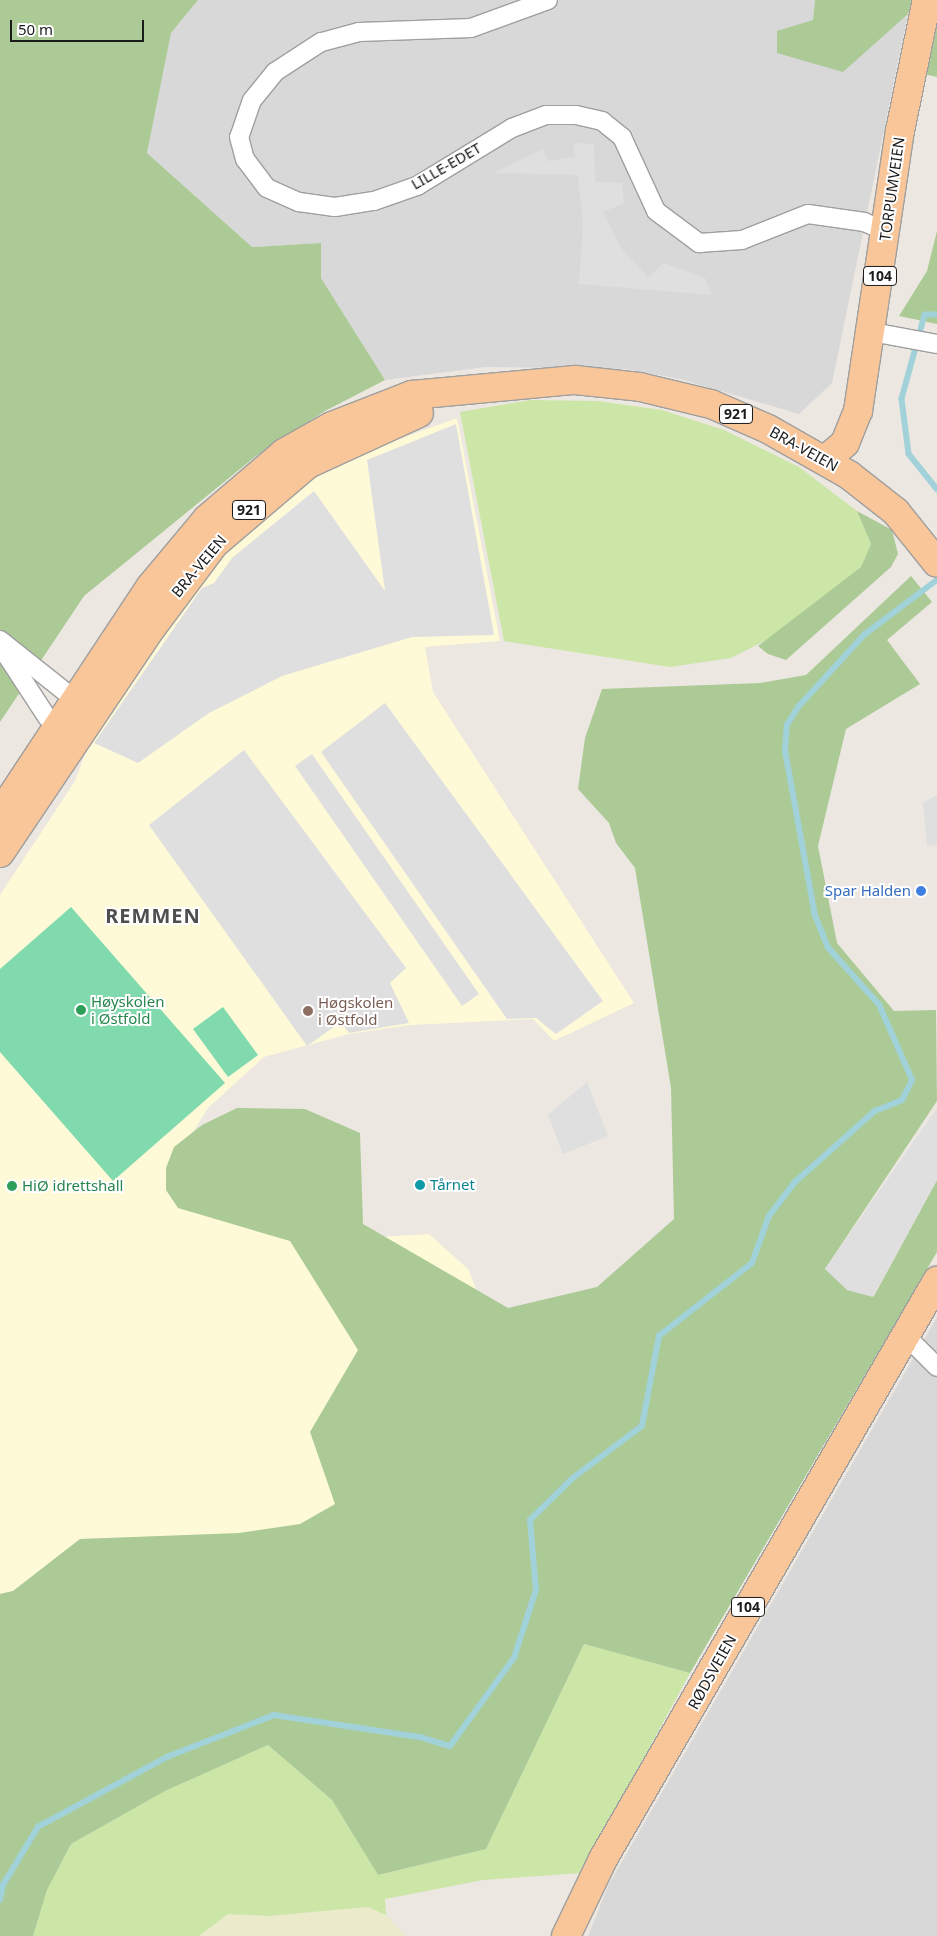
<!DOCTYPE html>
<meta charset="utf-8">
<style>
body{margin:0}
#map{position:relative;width:937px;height:1936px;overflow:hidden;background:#ece7e0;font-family:"Noto Sans",sans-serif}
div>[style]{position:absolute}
.residential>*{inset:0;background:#d9d8d8}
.education>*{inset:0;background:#fefad8}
.farmland>*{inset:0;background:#ebeacb}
.grass>*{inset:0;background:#cce6a7}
.forest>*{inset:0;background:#abca96}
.pitch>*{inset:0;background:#80daae}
.parking>*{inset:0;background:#dfdfdf}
.stream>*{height:5.5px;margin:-2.75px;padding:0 2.75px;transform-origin:2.75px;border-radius:2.75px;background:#a2d2d9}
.roads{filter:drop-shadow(1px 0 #9f9f9f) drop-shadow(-1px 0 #9f9f9f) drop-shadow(0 1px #9f9f9f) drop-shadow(0 -1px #9f9f9f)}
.street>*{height:18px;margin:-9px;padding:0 9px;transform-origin:9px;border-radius:9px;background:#fff}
.primary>*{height:28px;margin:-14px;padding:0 14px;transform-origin:14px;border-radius:14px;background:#f8c699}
.dots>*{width:14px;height:14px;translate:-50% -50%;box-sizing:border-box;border:2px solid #fff;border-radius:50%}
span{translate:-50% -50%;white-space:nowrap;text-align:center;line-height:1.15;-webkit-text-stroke:4px #fff;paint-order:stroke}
.shield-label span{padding:1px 4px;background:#fff;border:1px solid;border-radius:4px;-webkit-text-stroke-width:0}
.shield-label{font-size:14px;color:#1b1b1b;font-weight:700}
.street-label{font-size:15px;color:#1b1b1b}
.shop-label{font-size:15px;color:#366cbe}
.right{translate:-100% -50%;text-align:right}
.leisure-label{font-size:15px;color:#27864d}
.left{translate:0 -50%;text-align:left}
.education-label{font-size:15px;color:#785e54}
.culture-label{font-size:15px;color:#0d838f}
.district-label{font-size:20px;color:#4e4e4e;font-weight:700;letter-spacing:1px}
.scale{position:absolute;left:10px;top:20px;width:134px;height:22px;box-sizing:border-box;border:2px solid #1b1b1b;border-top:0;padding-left:6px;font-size:15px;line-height:18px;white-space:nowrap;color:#1b1b1b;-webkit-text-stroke:4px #fff;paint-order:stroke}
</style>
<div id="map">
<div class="residential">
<div style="clip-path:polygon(198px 0,815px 0,813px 20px,880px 38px,908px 14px,832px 383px,799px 414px,680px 379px,627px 369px,485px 367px,385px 380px,321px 278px,321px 243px,252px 247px,147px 153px,171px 33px)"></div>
<div style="clip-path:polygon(937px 1317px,937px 1936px,588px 1936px,609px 1884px)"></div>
</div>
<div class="education">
<div style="clip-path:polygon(457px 418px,500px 641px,425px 647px,433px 692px,634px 1003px,554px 1041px,533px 1019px,411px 1025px,349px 1034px,264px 1057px,208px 1108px,180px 1153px,349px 1239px,429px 1234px,469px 1270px,499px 1358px,355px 1530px,80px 1539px,13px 1591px,0 1594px,0 895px,75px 781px,90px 741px,225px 548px,313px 479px,372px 449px)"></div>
</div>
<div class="farmland">
<div style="clip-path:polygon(368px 1907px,386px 1915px,406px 1936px,199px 1936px,228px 1914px,268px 1916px)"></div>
</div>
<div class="grass">
<div style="clip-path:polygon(530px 400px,598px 401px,662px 410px,724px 430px,799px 467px,857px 511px,871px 544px,861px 567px,780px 633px,731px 658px,670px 667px,504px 641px,460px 412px)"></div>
<div style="clip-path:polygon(584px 1644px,690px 1673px,581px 1873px,483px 1880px,385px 1899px,386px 1915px,368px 1907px,268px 1916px,228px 1914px,199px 1936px,33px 1936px,47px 1890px,71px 1844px,165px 1791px,268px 1745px,332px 1800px,378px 1875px,486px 1849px)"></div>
</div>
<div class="forest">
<div style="clip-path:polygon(0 0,198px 0,171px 33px,147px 153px,252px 247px,321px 243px,321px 278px,385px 380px,325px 411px,256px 456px,84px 596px,0 722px)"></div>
<div style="clip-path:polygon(815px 0,913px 0,908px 14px,843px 72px,777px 53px,777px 31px,813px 20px)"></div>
<div style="clip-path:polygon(937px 27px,937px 77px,924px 74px)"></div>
<div style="clip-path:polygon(937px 231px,937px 324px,899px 316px,927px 271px)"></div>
<div style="clip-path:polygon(857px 511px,892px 530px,898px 554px,891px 567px,786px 660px,768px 654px,758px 646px,861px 567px,871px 544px)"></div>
<div style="clip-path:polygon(911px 576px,932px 602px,887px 640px,920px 684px,846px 729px,818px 846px,837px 943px,894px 1011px,936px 1010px,937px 1101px,825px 1269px,874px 1296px,937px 1180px,937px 1252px,690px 1673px,584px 1644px,486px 1849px,378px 1875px,332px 1800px,268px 1745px,165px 1791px,71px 1844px,47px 1890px,33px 1936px,0 1936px,0 1594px,13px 1591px,80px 1539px,239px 1533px,300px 1524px,335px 1504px,310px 1432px,358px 1350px,290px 1241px,178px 1208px,166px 1190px,166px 1168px,174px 1147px,202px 1125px,237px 1108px,305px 1109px,360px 1133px,363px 1224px,508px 1308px,597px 1287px,674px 1219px,671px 1088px,635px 868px,616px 843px,609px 823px,578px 789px,585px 738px,602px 689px,760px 683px,806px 675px)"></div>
</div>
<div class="pitch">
<div style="clip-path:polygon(71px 907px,225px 1083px,113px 1181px,0 1052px,0 969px)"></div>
<div style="clip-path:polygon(223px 1007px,258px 1055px,228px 1077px,193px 1029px)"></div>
</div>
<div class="parking">
<div style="clip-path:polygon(573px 143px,594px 144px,595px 182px,622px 183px,624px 203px,603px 212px,621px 248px,648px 277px,664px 263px,705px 278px,712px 295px,579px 284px,583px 223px,578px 175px,494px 173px,543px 149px,547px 161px,575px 157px)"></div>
<div style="clip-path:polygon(456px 424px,494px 635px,412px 637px,282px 676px,209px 713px,138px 763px,94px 743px,202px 588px,214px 583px,232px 558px,314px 491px,385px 591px,367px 460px)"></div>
<div style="clip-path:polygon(385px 703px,603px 1001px,556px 1034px,536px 1018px,507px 1019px,321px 752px)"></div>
<div style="clip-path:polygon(244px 750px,406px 968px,390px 983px,409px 1023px,349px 1033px,341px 1022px,307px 1046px,149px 825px)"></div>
<div style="clip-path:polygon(312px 754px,479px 994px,462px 1006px,295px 766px)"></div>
<div style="clip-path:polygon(937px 795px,937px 845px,927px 846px,923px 803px)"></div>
<div style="clip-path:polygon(587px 1082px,608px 1136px,563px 1154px,548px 1115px)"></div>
<div style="clip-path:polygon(937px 1108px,937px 1180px,873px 1297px,847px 1290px,825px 1269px)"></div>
</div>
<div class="stream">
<div style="left:937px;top:315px;width:12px;rotate:180deg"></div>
<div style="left:925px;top:315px;width:87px;rotate:105.3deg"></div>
<div style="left:902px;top:399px;width:55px;rotate:82.7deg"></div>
<div style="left:909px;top:454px;width:45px;rotate:51.3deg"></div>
<div style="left:0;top:1900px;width:15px;rotate:-79deg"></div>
<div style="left:3px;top:1885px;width:68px;rotate:-58.9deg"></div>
<div style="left:38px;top:1827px;width:147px;rotate:-28.5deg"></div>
<div style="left:167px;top:1757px;width:115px;rotate:-21.4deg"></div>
<div style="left:274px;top:1715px;width:148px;rotate:8.6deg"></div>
<div style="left:420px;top:1737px;width:31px;rotate:17deg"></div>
<div style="left:450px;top:1746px;width:109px;rotate:-54deg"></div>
<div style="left:514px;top:1658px;width:71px;rotate:-72.1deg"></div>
<div style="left:536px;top:1590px;width:70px;rotate:-94.9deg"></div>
<div style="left:530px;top:1520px;width:60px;rotate:-44.3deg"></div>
<div style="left:573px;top:1478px;width:86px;rotate:-37deg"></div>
<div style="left:642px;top:1426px;width:92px;rotate:-79.3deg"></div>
<div style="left:659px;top:1336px;width:118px;rotate:-38.1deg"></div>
<div style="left:752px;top:1263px;width:50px;rotate:-70.1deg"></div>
<div style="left:769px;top:1216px;width:43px;rotate:-52.6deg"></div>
<div style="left:795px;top:1182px;width:107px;rotate:-41.6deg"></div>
<div style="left:875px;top:1111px;width:29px;rotate:-22deg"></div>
<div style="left:902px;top:1100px;width:22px;rotate:-63deg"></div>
<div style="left:912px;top:1080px;width:82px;rotate:-113.7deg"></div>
<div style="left:879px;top:1005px;width:76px;rotate:-131.8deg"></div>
<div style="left:828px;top:948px;width:35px;rotate:-112deg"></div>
<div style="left:815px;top:916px;width:168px;rotate:-100.3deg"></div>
<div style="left:785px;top:751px;width:26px;rotate:-86deg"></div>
<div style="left:787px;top:725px;width:22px;rotate:-58deg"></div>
<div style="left:799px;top:706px;width:96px;rotate:-47.5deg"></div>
<div style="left:864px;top:635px;width:91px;rotate:-37deg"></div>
</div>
<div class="roads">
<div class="street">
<div style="left:548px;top:0;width:82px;rotate:160deg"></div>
<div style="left:471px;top:28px;width:112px;rotate:178deg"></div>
<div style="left:359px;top:32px;width:39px;rotate:165deg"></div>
<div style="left:321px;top:42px;width:55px;rotate:146.9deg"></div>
<div style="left:275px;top:72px;width:36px;rotate:129deg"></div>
<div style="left:252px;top:100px;width:39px;rotate:109deg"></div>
<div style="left:239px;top:137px;width:23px;rotate:75deg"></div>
<div style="left:245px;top:159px;width:36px;rotate:53deg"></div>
<div style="left:267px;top:188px;width:35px;rotate:24deg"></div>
<div style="left:299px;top:202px;width:36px;rotate:8deg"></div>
<div style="left:335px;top:207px;width:39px;rotate:-9deg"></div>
<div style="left:374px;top:201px;width:46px;rotate:-19.2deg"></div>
<div style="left:417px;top:186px;width:111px;rotate:-31.4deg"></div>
<div style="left:512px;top:128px;width:36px;rotate:-21deg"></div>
<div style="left:546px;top:115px;width:30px"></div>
<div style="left:576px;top:115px;width:27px;rotate:13deg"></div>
<div style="left:602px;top:121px;width:26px;rotate:39deg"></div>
<div style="left:622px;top:137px;width:81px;rotate:65.3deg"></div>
<div style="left:656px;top:211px;width:54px;rotate:36.7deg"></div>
<div style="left:699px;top:243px;width:43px;rotate:-4deg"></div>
<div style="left:742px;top:240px;width:71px;rotate:-21.5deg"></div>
<div style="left:808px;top:214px;width:57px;rotate:8.1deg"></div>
<div style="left:864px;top:222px;width:23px;rotate:23deg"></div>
<div style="left:872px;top:332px;width:66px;rotate:10.5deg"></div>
<div style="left:0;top:640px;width:93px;rotate:38.5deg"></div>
<div style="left:73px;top:698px;width:12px;rotate:66deg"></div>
<div style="left:0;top:645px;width:86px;rotate:56.9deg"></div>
<div style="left:47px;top:717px;width:13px;rotate:48deg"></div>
<div style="left:56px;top:727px;width:11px"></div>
<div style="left:905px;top:1335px;width:45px;rotate:45deg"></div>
</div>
<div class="primary">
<div style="left:825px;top:460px;width:26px;rotate:-40deg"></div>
<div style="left:845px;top:443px;width:35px;rotate:-68deg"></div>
<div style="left:858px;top:411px;width:283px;rotate:-81.5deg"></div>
<div style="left:900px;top:131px;width:134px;rotate:-78.4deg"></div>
<div style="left:0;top:814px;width:273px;rotate:-56.5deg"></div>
<div style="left:151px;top:586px;width:87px;rotate:-50.1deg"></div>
<div style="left:207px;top:519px;width:101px;rotate:-40.6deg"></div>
<div style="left:284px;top:453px;width:55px;rotate:-29.4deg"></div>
<div style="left:332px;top:426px;width:86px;rotate:-21.2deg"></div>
<div style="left:412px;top:395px;width:164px;rotate:-5.3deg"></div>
<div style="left:575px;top:380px;width:65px;rotate:6.1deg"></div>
<div style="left:640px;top:387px;width:73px;rotate:13.5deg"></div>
<div style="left:711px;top:404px;width:62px;rotate:23.7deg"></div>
<div style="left:768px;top:429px;width:93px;rotate:29.6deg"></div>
<div style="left:849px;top:475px;width:60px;rotate:38.2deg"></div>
<div style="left:896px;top:512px;width:65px;rotate:51.2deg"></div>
<div style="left:0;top:853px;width:272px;rotate:-56.1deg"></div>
<div style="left:152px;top:627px;width:104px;rotate:-53.2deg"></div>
<div style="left:214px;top:544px;width:123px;rotate:-40.4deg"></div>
<div style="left:308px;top:464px;width:122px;rotate:-24.7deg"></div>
<div style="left:566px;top:1936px;width:85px;rotate:-64.3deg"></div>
<div style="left:603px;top:1859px;width:668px;rotate:-59.98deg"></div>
</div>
</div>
<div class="dots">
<div style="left:921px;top:891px;background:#3f7fe0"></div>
<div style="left:81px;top:1010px;background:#2e9e5b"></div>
<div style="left:308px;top:1011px;background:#8d6e63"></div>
<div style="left:420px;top:1185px;background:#0f9aa8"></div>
<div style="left:12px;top:1186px;background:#2e9e5b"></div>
</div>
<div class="shield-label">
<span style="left:880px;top:276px">104</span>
<span style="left:736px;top:414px">921</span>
<span style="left:249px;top:510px">921</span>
<span style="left:748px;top:1607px">104</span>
</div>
<div class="street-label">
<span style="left:446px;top:166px;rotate:-30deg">LILLE-EDET</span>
<span style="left:892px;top:189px;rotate:-82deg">TORPUMVEIEN</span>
<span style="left:804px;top:449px;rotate:29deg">BRA-VEIEN</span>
<span style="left:199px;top:566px;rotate:-50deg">BRA-VEIEN</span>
<span style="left:712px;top:1672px;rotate:-61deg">RØDSVEIEN</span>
</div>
<div class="shop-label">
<span class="right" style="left:911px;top:891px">Spar Halden</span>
</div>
<div class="leisure-label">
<span class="left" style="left:91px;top:1010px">Høyskolen<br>i Østfold</span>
<span class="left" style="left:22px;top:1186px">HiØ idrettshall</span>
</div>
<div class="education-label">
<span class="left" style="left:318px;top:1011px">Høgskolen<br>i Østfold</span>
</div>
<div class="culture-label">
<span class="left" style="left:430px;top:1185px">Tårnet</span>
</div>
<div class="district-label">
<span style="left:153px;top:915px">REMMEN</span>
</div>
<div class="scale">50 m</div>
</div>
